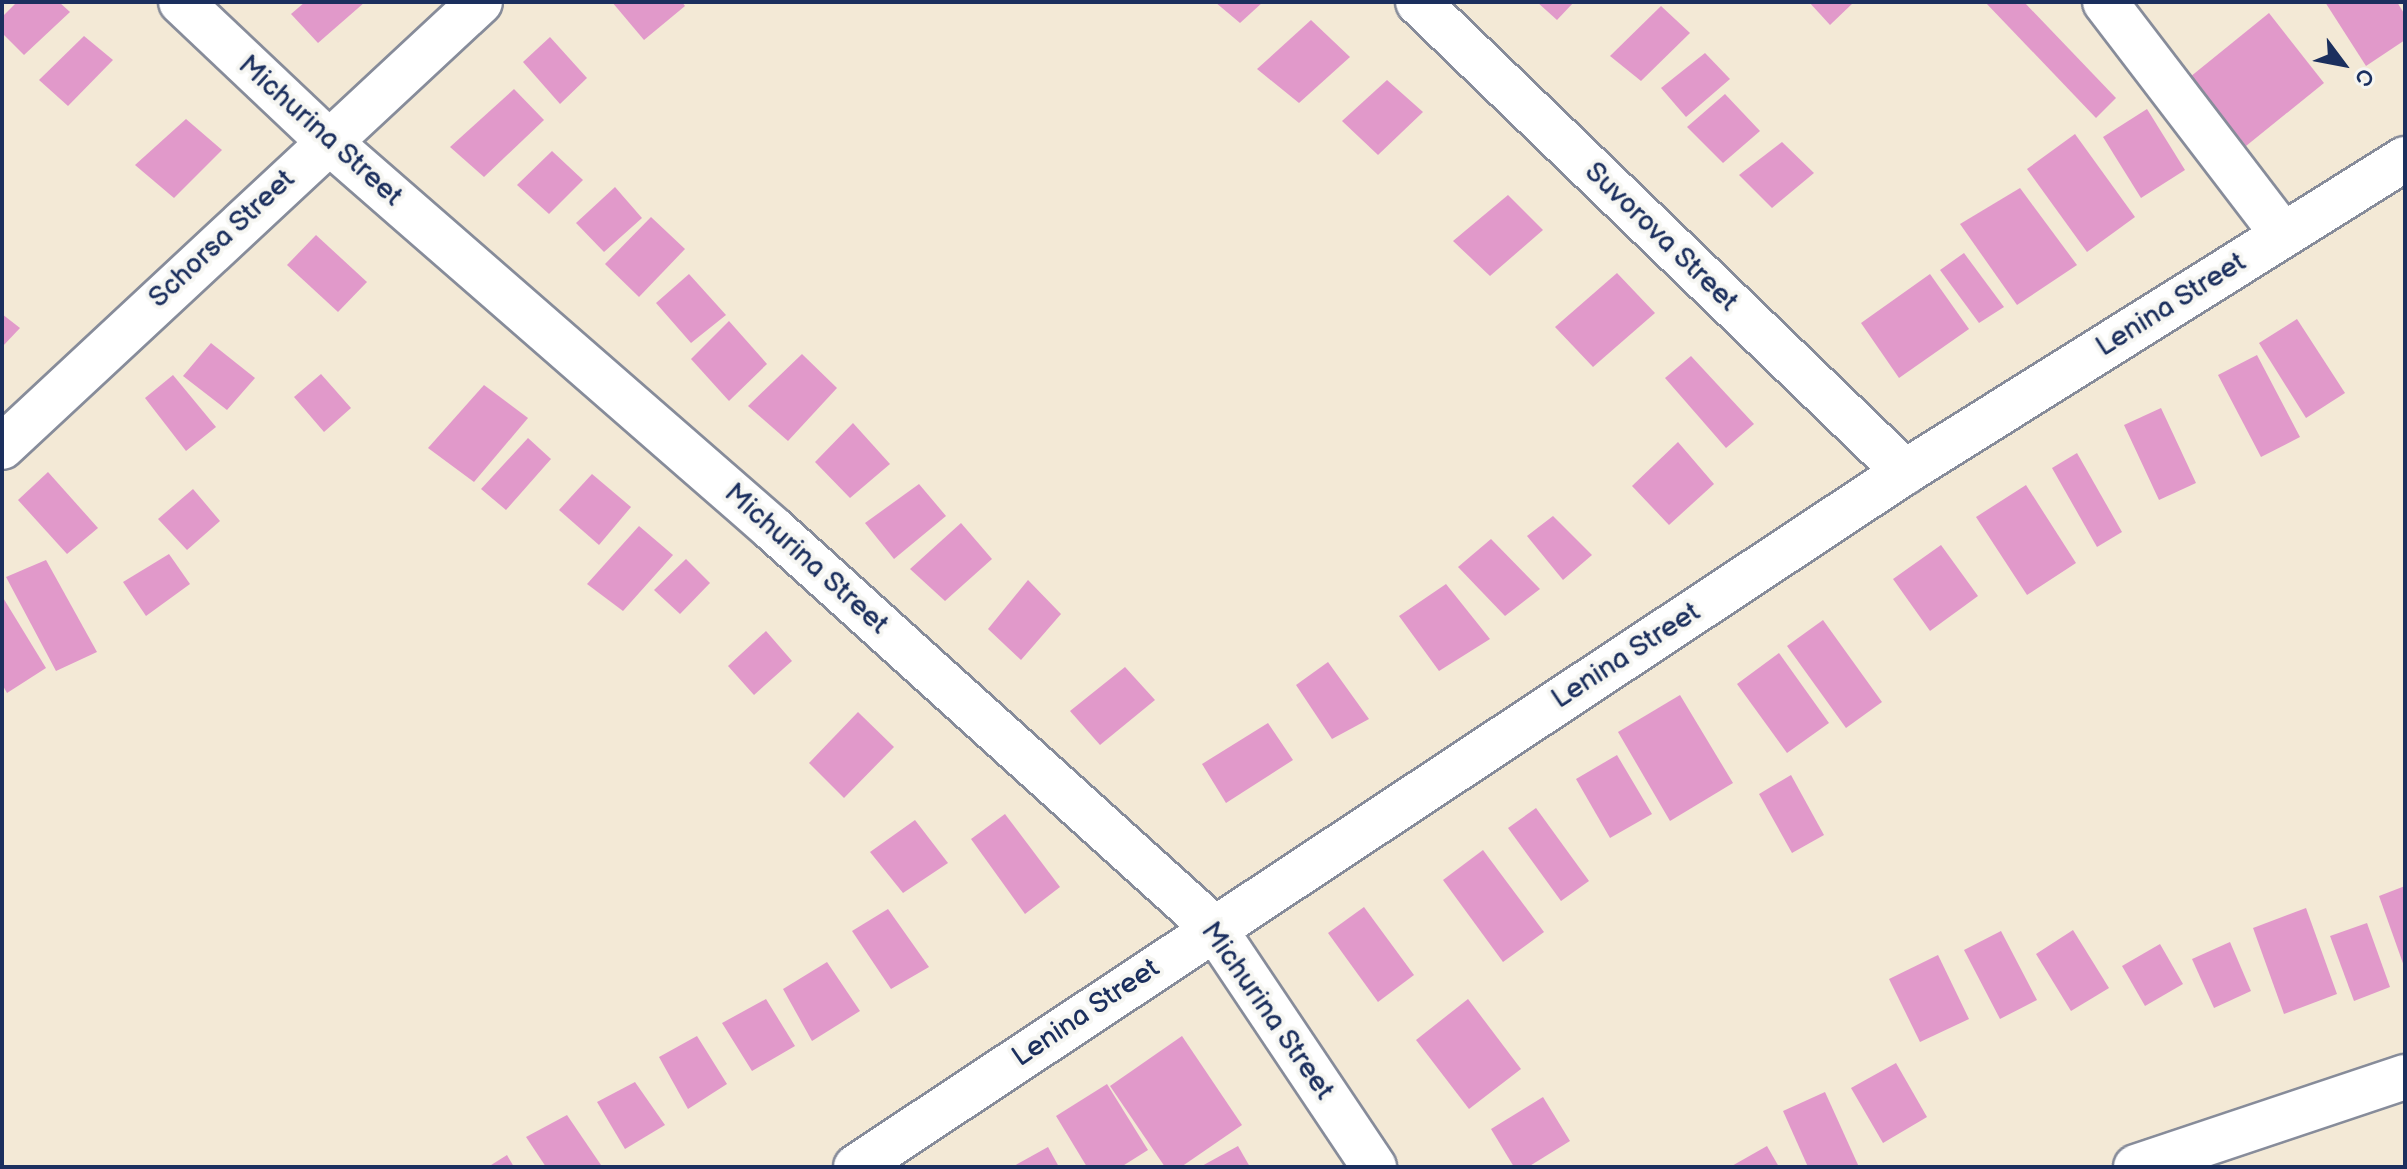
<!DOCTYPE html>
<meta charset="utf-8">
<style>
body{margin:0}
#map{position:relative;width:2407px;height:1169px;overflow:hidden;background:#f3e9d6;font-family:"Balsamiq Sans",sans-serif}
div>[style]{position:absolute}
.building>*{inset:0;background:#e199ca}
.roads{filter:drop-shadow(2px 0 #878c9a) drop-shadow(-2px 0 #878c9a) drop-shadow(0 2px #878c9a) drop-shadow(0 -2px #878c9a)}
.minor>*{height:44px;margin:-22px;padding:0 22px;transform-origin:22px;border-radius:22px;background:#fff}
.major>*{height:44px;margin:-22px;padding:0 22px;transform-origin:22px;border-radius:22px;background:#fff}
span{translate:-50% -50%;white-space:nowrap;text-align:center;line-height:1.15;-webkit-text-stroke:8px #f6f6f2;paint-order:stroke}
.street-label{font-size:28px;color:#1b2f5e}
.frame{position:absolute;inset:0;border:4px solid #1b2f5e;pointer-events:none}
.north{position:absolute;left:2303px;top:24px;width:80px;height:80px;-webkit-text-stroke:6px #f6f6f2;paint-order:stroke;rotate:122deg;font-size:22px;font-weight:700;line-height:32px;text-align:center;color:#1b2f5e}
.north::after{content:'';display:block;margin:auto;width:28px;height:36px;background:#1b2f5e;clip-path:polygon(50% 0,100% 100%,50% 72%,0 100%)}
</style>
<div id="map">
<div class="building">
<div style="clip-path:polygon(17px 2px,59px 2px,70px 12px,24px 55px,2px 33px,2px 17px)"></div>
<div style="clip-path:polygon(305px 2px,365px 2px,318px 43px,291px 14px)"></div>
<div style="clip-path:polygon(612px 2px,682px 2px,685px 6px,644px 40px)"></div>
<div style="clip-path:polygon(1215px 2px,1263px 2px,1240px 23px)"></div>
<div style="clip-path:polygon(1537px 2px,1574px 2px,1557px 20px)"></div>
<div style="clip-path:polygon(1809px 2px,1854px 2px,1830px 25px)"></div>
<div style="clip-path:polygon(1985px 2px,2024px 2px,2116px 98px,2096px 118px)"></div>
<div style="clip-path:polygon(2325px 2px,2397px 2px,2405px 15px,2405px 40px,2366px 66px)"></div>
<div style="clip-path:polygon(1661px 6px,1690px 33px,1641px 81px,1610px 56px)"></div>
<div style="clip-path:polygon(2269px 13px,2324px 83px,2246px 146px,2190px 77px)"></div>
<div style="clip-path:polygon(1311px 20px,1350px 57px,1299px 103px,1257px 69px)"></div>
<div style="clip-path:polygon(84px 36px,113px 60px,68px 106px,39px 80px)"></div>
<div style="clip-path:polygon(550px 37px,587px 78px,560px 104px,523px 62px)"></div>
<div style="clip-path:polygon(1705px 53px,1730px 79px,1686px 117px,1661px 88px)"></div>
<div style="clip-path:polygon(1387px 80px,1423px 112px,1378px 155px,1342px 121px)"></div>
<div style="clip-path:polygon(514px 89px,544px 120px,484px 177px,450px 147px)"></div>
<div style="clip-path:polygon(1725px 94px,1760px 131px,1723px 163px,1687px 127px)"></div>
<div style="clip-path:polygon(2147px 109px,2185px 170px,2141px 198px,2103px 137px)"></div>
<div style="clip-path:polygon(186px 119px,222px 150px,174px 198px,135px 165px)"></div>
<div style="clip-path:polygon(2075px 134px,2135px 217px,2087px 252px,2027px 169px)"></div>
<div style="clip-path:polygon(1782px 142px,1814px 173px,1772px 208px,1739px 175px)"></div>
<div style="clip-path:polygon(552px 151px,583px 180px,549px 214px,517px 185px)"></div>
<div style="clip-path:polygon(615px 187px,642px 218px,604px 252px,576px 223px)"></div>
<div style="clip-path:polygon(2020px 188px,2077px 265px,2017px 305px,1960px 224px)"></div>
<div style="clip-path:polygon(1508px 195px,1543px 230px,1490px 276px,1453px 241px)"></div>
<div style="clip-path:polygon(651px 217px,685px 249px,639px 297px,605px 264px)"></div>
<div style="clip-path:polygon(316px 235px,367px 282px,338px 312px,287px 265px)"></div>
<div style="clip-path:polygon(1964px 253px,2004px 307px,1979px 323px,1940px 270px)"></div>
<div style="clip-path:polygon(1617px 273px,1655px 313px,1593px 367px,1555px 327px)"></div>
<div style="clip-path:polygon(689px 274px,726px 315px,691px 343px,656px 303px)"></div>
<div style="clip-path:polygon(1930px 274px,1969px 329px,1899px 378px,1861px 323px)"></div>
<div style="clip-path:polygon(2px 314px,20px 328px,2px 347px)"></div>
<div style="clip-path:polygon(2297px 319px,2345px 393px,2306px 418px,2259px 343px)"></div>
<div style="clip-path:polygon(729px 321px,767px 364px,729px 401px,691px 359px)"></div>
<div style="clip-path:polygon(211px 343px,255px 378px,227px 410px,183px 376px)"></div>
<div style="clip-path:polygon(802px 354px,837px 388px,788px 441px,748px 406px)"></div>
<div style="clip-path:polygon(2257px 355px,2300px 437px,2261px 457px,2218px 375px)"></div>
<div style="clip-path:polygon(1691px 356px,1754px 424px,1726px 448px,1665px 378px)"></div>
<div style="clip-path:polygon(321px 374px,351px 408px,324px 432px,294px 397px)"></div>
<div style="clip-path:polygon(173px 375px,216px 427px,186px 451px,145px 398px)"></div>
<div style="clip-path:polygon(484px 385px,528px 418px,474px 482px,428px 448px)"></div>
<div style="clip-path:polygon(2161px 408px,2196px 483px,2159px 500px,2124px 425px)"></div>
<div style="clip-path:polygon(853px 423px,890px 464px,850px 498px,815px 462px)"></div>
<div style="clip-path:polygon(528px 438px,551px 459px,506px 510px,481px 489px)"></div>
<div style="clip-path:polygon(1678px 442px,1714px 484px,1669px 525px,1632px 486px)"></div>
<div style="clip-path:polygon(2077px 453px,2122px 532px,2097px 547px,2052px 468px)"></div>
<div style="clip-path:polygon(48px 472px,98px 528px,67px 554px,18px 500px)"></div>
<div style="clip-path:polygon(592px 474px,631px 507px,599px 545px,559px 510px)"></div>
<div style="clip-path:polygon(919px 484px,946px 516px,894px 559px,865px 523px)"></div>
<div style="clip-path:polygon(2026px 485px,2076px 563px,2027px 595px,1976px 517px)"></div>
<div style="clip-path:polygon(193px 489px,220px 521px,187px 550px,158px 519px)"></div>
<div style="clip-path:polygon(1553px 516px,1592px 555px,1563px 580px,1527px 536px)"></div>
<div style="clip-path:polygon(961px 523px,992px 559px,945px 601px,910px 569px)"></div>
<div style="clip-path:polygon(639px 526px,673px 555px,623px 611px,587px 584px)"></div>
<div style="clip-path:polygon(1491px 539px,1540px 589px,1505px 616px,1458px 567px)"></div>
<div style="clip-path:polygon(1941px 545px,1978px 596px,1930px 631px,1893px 579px)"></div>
<div style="clip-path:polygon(169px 554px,190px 584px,146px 616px,123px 582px)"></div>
<div style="clip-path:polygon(686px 559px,710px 583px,680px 614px,654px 590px)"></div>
<div style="clip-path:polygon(46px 560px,97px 652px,56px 671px,6px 577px)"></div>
<div style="clip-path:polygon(1028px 580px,1061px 614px,1021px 660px,988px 629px)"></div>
<div style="clip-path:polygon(1446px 584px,1490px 639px,1439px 671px,1399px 616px)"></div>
<div style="clip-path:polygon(2px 596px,46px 668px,7px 693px,2px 684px)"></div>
<div style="clip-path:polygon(1823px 620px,1882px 702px,1846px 728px,1787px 646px)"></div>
<div style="clip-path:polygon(766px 631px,792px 661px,754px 695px,728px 666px)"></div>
<div style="clip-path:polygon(1779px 653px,1829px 723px,1787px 753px,1737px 684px)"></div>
<div style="clip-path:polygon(1328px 662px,1369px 719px,1332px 739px,1296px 685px)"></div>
<div style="clip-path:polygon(1125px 667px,1155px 700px,1100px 745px,1070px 711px)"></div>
<div style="clip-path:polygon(1680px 695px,1733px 783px,1670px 821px,1618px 732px)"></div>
<div style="clip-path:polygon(858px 712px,894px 747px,844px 798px,809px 763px)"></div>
<div style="clip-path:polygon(1268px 723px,1293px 760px,1226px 803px,1202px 764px)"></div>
<div style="clip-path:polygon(1617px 755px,1652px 814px,1610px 838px,1576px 779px)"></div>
<div style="clip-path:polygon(1791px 775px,1824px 835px,1792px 853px,1759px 794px)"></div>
<div style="clip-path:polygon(1536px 808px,1589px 881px,1561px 901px,1508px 828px)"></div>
<div style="clip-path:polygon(1005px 814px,1060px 887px,1025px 914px,971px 839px)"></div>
<div style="clip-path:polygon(915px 820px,948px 863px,903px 893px,870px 852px)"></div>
<div style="clip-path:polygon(1483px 850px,1544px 932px,1503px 962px,1443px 880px)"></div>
<div style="clip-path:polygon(2405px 886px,2405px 969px,2379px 896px)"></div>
<div style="clip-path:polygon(1364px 907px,1414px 975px,1378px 1002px,1328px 933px)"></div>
<div style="clip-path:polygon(2306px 908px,2337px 994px,2284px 1014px,2253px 928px)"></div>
<div style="clip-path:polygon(888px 909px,929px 967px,891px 989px,852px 931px)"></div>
<div style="clip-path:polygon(2367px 923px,2390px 987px,2354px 1001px,2330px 936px)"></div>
<div style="clip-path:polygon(2073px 930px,2109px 988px,2071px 1011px,2036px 954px)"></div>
<div style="clip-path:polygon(2001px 931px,2037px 1000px,2000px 1019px,1964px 950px)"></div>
<div style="clip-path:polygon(2230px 942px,2251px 991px,2214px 1008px,2192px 959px)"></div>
<div style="clip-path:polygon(2160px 944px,2183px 984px,2145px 1006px,2122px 966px)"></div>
<div style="clip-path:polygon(1938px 955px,1969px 1019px,1920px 1042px,1889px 979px)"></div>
<div style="clip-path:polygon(827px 962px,860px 1011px,812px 1041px,783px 989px)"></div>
<div style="clip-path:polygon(766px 999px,795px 1046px,752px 1071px,722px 1023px)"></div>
<div style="clip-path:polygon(1468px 999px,1521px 1069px,1469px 1109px,1416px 1040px)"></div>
<div style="clip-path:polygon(697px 1036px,727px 1084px,688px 1109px,659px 1057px)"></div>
<div style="clip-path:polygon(1182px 1036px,1242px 1125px,1181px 1167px,1165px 1167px,1110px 1086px)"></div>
<div style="clip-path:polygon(1896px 1063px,1927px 1117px,1883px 1143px,1851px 1088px)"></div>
<div style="clip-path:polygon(635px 1082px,665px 1125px,625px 1149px,597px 1102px)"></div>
<div style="clip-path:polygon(1107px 1084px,1148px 1150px,1121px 1167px,1087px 1167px,1056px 1116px)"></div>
<div style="clip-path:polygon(1825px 1092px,1859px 1167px,1808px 1167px,1783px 1111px)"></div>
<div style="clip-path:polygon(1543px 1097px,1570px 1141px,1528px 1167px,1514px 1167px,1491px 1129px)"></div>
<div style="clip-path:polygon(567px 1115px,601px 1165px,598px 1167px,546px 1167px,526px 1137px)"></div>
<div style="clip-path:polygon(1238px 1146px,1250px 1167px,1200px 1167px)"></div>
<div style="clip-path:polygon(1767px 1146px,1779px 1167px,1730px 1167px)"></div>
<div style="clip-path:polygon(1048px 1147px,1059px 1167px,1012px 1167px)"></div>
<div style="clip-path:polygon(507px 1155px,514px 1167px,488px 1167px)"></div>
</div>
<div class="roads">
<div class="minor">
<div style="left:181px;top:2px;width:201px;rotate:43.4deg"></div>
<div style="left:327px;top:140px;width:592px;rotate:41.09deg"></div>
<div style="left:773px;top:529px;width:595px;rotate:42.14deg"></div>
<div style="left:1214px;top:928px;width:288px;rotate:56.2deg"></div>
<div style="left:1418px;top:2px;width:677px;rotate:43.98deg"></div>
<div style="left:2105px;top:2px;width:293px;rotate:52.6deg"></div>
<div style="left:2px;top:447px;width:653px;rotate:-42.95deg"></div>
<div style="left:856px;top:1167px;width:1258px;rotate:-33.53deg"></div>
<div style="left:1905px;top:472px;width:590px;rotate:-32.05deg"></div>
</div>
<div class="major">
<div style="left:2136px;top:1167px;width:284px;rotate:-18.5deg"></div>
</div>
</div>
<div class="street-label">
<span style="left:320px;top:131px;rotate:42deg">Michurina Street</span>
<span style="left:1661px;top:237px;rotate:44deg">Suvorova Street</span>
<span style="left:222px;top:239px;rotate:-43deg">Schorsa Street</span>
<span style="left:2171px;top:305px;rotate:-32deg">Lenina Street</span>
<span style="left:806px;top:559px;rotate:42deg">Michurina Street</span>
<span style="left:1626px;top:656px;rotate:-33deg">Lenina Street</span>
<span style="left:1267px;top:1011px;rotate:55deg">Michurina Street</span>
<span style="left:1086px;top:1013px;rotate:-34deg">Lenina Street</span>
</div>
<div class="frame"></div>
<div class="north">С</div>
</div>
